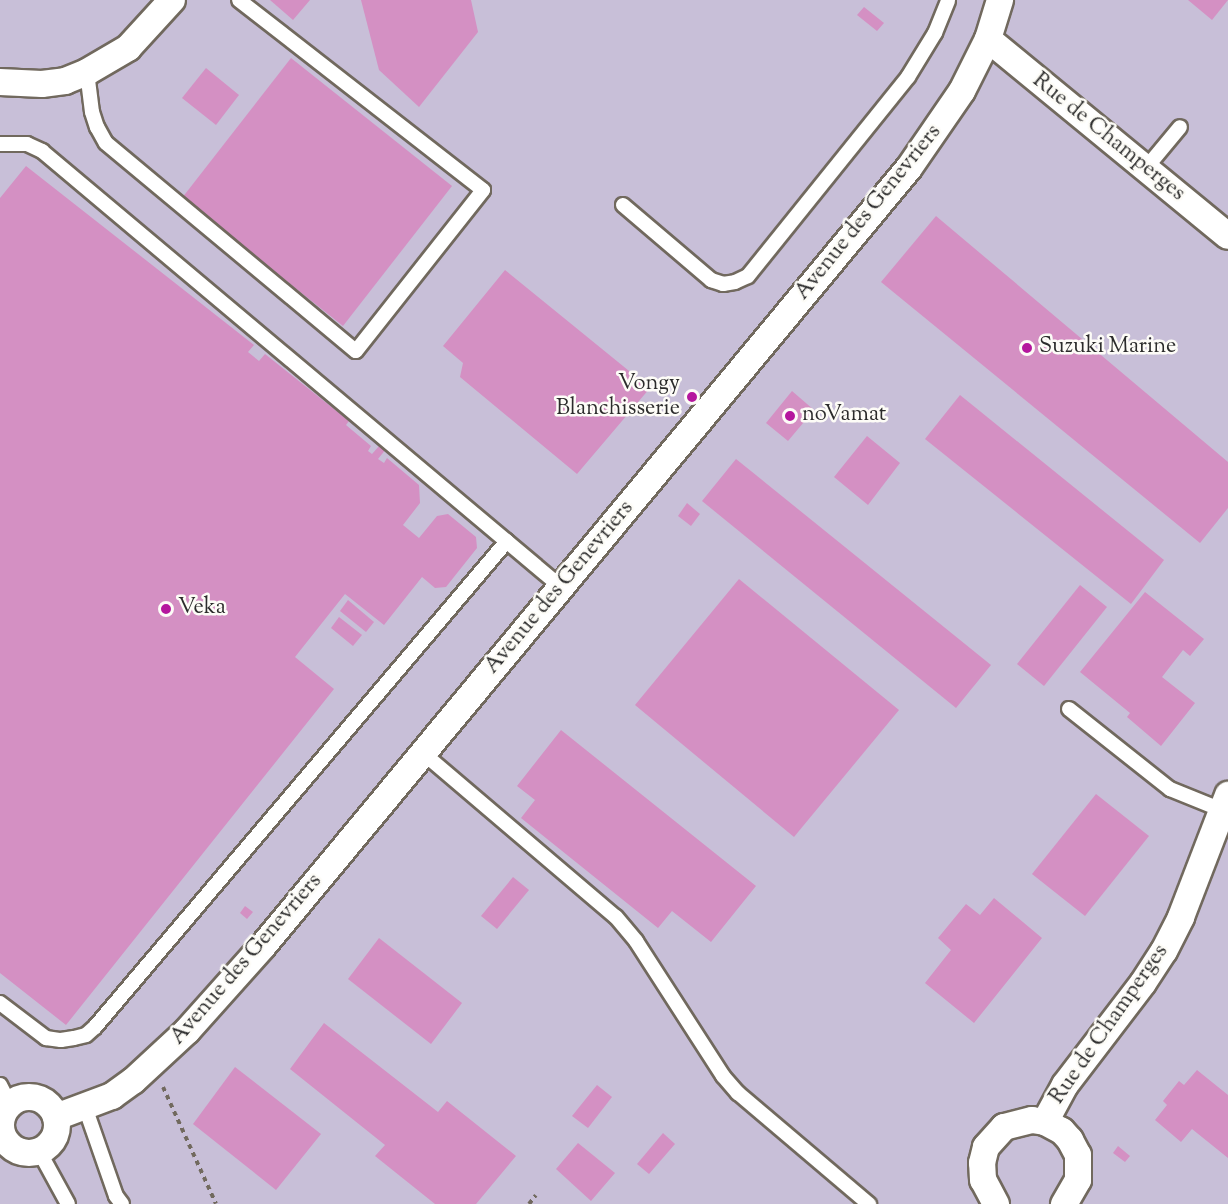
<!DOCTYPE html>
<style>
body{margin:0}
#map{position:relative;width:1228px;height:1204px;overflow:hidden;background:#f2dbbc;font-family:"Sorts Mill Goudy",serif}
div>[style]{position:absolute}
.industrial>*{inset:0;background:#c8bfd8}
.building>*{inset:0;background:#d490c3}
.path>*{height:4px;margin-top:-2px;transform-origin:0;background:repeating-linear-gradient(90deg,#71695e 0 4.5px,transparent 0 9px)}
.roads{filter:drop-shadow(2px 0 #71695e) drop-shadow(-2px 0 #71695e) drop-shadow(0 2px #71695e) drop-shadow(0 -2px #71695e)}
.lane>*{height:14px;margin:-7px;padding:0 7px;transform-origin:7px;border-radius:7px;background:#fff}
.street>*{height:26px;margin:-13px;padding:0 13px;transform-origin:13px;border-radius:13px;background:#fff}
.street>.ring{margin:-13px;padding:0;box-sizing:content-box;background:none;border:26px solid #fff;border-radius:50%}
.dots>*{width:16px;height:16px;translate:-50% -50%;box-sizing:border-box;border:3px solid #fdfcf7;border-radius:50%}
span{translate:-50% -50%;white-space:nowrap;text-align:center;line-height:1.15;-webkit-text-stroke:5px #fdfcf7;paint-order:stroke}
.street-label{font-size:22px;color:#2b2b2b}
.poi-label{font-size:22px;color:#2b2b2b}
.left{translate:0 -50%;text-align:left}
.right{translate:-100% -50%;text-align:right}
</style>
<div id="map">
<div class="industrial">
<div style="clip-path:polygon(0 0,1228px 0,1228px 1204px,0 1204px)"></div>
</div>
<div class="building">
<div style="clip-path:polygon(270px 0,310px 0,293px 20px)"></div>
<div style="clip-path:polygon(361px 0,471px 0,478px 32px,419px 107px,379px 70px)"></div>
<div style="clip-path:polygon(1188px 0,1228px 0,1212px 20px)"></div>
<div style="clip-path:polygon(864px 7px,884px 23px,877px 31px,857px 15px)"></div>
<div style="clip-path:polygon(291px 58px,452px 186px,343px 326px,182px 198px)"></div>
<div style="clip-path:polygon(206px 68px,239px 95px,216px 125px,182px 98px)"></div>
<div style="clip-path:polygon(26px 166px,254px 345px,248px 352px,259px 361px,265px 354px,349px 421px,346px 425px,371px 446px,368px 451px,372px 454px,380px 445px,386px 449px,378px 459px,384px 463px,387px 458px,419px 485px,420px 503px,403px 525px,419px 538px,437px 516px,448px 514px,476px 537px,477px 548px,446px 587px,435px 588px,422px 577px,384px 625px,345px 594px,295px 657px,334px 689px,66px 1025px,0 973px,0 198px)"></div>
<div style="clip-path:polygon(936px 216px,1228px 462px,1228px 508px,1200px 543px,881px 282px)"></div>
<div style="clip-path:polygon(505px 270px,650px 388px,577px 474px,460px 377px,463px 363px,443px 346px)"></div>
<div style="clip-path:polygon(792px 391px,814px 410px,788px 441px,766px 423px)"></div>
<div style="clip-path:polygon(960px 395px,1164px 560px,1131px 604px,925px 439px)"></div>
<div style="clip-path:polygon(867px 436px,900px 463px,868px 505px,834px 477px)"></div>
<div style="clip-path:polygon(736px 459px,991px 665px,956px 708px,702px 501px)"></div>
<div style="clip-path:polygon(687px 503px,700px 514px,691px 526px,678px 516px)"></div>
<div style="clip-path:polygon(739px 579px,899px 710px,794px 837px,635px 705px)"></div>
<div style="clip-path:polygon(1080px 585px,1107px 607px,1044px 686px,1017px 664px)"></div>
<div style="clip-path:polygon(1145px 592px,1204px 639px,1190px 656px,1183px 650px,1162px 677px,1195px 703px,1161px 746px,1127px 717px,1130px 713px,1080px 672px)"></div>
<div style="clip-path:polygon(348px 600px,374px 622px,366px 632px,340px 611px)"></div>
<div style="clip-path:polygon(339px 617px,362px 635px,353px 646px,331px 628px)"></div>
<div style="clip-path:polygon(561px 730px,756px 886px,711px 942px,672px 911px,658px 928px,521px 818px,535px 800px,517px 786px)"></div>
<div style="clip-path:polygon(1096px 794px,1149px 836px,1085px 916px,1032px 874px)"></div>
<div style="clip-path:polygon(513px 877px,529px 890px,497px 929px,481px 916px)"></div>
<div style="clip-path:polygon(994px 898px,1042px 938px,974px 1023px,925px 983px,951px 950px,938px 938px,966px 904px,980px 915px)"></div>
<div style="clip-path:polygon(245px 906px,253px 912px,247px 919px,240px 913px)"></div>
<div style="clip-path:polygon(379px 938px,462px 1003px,431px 1044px,348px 979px)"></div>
<div style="clip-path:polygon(324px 1023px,438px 1112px,447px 1101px,516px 1156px,476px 1204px,435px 1204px,375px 1156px,385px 1145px,290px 1069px)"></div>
<div style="clip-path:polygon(235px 1067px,321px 1134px,276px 1190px,193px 1124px)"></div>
<div style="clip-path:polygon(1197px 1070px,1228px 1095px,1228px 1158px,1192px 1129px,1181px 1142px,1155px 1120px,1167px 1105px,1163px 1101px,1179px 1081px,1184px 1085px)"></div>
<div style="clip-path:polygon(597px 1085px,612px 1097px,588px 1128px,572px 1116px)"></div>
<div style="clip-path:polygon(663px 1133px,675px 1144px,649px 1174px,637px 1164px)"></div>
<div style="clip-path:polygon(578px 1143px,615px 1173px,591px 1201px,556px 1169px)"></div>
<div style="clip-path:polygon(1118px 1146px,1130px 1156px,1125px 1162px,1113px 1153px)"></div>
</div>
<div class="path">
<div style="left:163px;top:1087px;width:128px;rotate:65.6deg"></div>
<div style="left:529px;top:1204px;width:11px;rotate:-52deg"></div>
</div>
<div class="roads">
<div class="lane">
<div style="left:87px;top:72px;width:40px;rotate:82.9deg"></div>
<div style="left:92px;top:112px;width:16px;rotate:72deg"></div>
<div style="left:97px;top:127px;width:18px;rotate:61deg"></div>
<div style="left:106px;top:143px;width:325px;rotate:39.8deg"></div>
<div style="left:356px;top:351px;width:205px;rotate:-51.7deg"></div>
<div style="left:483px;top:190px;width:309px;rotate:-142.1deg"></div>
<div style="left:0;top:144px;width:27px"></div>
<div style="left:27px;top:144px;width:17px;rotate:25deg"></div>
<div style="left:42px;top:151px;width:678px;rotate:40.03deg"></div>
<div style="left:1146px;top:168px;width:53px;rotate:-50.3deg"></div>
<div style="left:623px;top:205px;width:116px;rotate:40.4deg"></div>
<div style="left:711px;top:280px;width:13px;rotate:18deg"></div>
<div style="left:723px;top:284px;width:12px;rotate:-9deg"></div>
<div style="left:735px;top:282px;width:14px;rotate:-25deg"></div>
<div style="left:748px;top:276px;width:255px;rotate:-51.2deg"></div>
<div style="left:908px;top:77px;width:52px;rotate:-58.5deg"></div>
<div style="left:935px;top:33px;width:35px;rotate:-68deg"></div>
<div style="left:1069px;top:709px;width:129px;rotate:38.4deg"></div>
<div style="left:1170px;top:789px;width:56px;rotate:22deg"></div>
<div style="left:423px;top:753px;width:253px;rotate:40.4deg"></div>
<div style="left:616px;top:917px;width:31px;rotate:50deg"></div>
<div style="left:636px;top:941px;width:161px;rotate:57.2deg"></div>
<div style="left:723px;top:1076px;width:23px;rotate:49deg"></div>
<div style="left:738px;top:1093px;width:172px;rotate:40.3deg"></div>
<div style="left:0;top:1003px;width:58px;rotate:37.3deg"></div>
<div style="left:46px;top:1038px;width:15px;rotate:8deg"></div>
<div style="left:61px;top:1040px;width:13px;rotate:-9deg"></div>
<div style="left:74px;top:1038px;width:12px;rotate:-14deg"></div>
<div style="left:86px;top:1035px;width:12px;rotate:-42deg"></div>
<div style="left:95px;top:1027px;width:637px;rotate:-49.71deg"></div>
<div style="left:0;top:1085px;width:22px;rotate:63deg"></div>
<div style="left:85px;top:1107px;width:94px;rotate:70.8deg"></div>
<div style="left:116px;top:1196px;width:10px;rotate:53deg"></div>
<div style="left:0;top:1113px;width:4px;rotate:14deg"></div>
<div style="left:0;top:1133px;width:3px"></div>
<div style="left:39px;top:1151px;width:60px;rotate:61.3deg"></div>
</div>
<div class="street">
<div style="left:988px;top:39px;width:310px;rotate:39.4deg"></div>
<div style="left:0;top:82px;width:42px;rotate:2.7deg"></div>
<div style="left:42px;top:84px;width:23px;rotate:-7deg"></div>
<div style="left:65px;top:81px;width:24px;rotate:-22deg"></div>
<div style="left:87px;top:72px;width:48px;rotate:-30.3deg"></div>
<div style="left:128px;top:48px;width:65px;rotate:-47.5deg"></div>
<div class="ring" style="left:1px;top:1097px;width:30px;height:30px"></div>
<div style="left:56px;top:1117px;width:60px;rotate:-20.6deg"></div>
<div style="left:112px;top:1096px;width:26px;rotate:-36deg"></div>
<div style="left:133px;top:1081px;width:74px;rotate:-42.8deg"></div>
<div style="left:187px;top:1031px;width:114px;rotate:-48.2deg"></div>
<div style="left:263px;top:946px;width:1011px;rotate:-50.3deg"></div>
<div style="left:909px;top:168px;width:93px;rotate:-55.5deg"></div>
<div style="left:962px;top:91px;width:58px;rotate:-63.4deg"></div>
<div style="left:988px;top:39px;width:41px;rotate:-72.9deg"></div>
<div style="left:1045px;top:1122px;width:42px;rotate:-61.6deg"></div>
<div style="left:1065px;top:1085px;width:128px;rotate:-52.6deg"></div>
<div style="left:1143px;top:983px;width:38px;rotate:-57deg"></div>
<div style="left:1164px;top:951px;width:38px;rotate:-63deg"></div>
<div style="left:1181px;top:917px;width:131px;rotate:-68.9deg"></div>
<div style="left:996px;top:1204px;width:27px;rotate:-118deg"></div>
<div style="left:983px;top:1180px;width:17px;rotate:-93deg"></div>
<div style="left:982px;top:1163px;width:16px;rotate:-76deg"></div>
<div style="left:986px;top:1147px;width:27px;rotate:-48deg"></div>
<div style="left:1004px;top:1127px;width:29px;rotate:-14deg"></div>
<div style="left:1032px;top:1120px;width:13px;rotate:9deg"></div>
<div style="left:1045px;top:1122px;width:19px;rotate:28deg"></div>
<div style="left:1062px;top:1131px;width:12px;rotate:48deg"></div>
<div style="left:1070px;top:1140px;width:17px;rotate:62deg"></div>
<div style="left:1078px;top:1155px;width:25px;rotate:90deg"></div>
<div style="left:1078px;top:1180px;width:28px;rotate:120deg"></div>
</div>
</div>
<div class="dots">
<div style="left:1027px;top:348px;background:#b5179e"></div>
<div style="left:692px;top:397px;background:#b5179e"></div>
<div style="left:790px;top:416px;background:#b5179e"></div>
<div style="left:166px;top:609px;background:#b5179e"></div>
</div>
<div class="street-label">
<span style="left:1108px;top:138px;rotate:39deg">Rue de Champerges</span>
<span style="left:869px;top:213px;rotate:-51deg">Avenue des Genevriers</span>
<span style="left:560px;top:588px;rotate:-50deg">Avenue des Genevriers</span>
<span style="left:247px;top:960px;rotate:-49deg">Avenue des Genevriers</span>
<span style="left:1110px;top:1025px;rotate:-55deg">Rue de Champerges</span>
</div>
<div class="poi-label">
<span class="left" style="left:1039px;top:348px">Suzuki Marine</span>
<span class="right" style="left:680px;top:397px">Vongy<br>Blanchisserie</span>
<span class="left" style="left:802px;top:416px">noVamat</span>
<span class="left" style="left:178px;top:609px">Veka</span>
</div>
</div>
